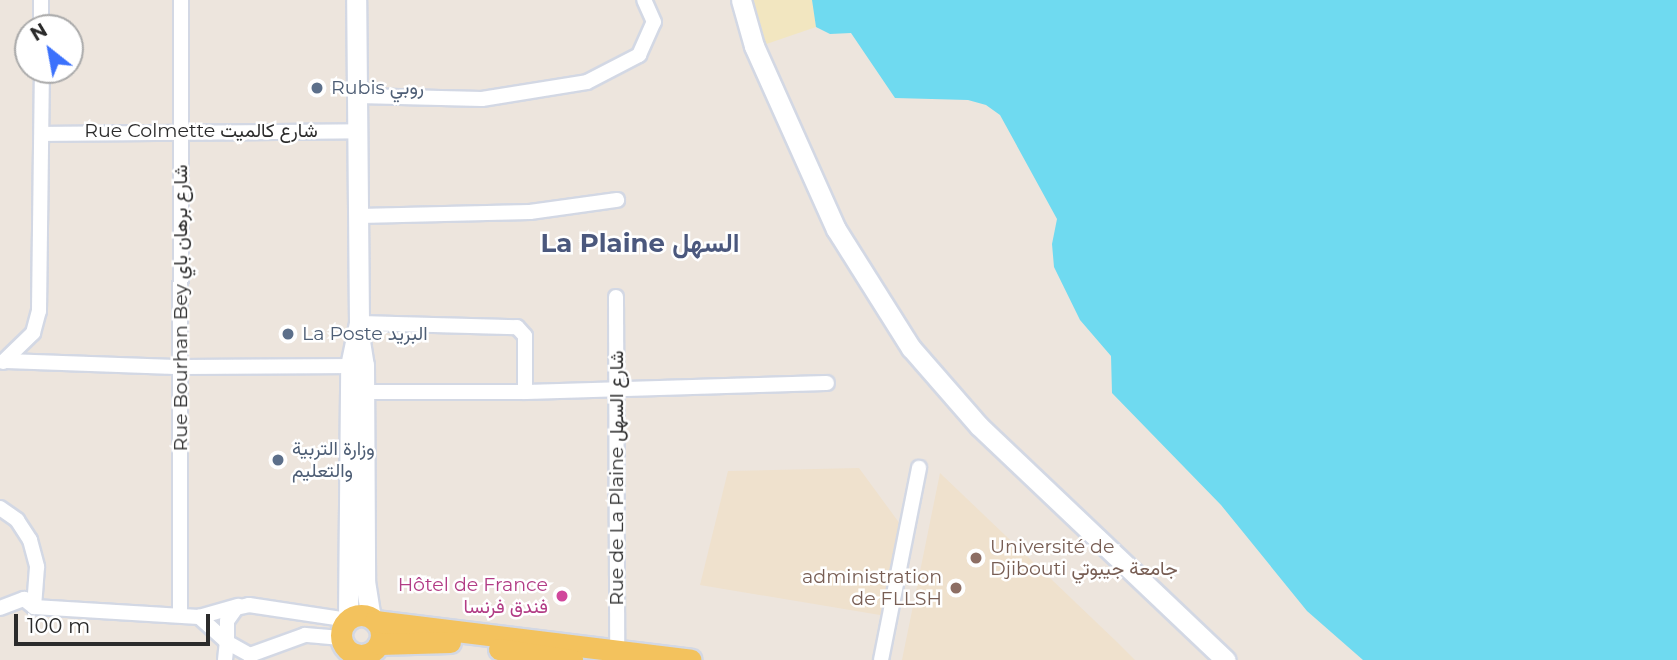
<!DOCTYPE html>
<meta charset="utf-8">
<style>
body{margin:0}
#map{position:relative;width:1677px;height:660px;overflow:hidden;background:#ede5dd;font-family:Montserrat,Vazirmatn,sans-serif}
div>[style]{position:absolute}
.education>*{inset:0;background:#efe1cd}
.sand>*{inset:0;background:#f2e6c0}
.water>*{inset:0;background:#6fdaf0}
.roads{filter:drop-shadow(2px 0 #d3d8e4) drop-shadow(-2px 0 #d3d8e4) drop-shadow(0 2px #d3d8e4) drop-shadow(0 -2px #d3d8e4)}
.minor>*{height:14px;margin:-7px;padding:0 7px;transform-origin:7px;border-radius:7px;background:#fff}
.secondary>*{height:19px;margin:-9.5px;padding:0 9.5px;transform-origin:9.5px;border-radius:9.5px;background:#fff}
.primary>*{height:21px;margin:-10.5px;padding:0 10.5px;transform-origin:10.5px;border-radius:10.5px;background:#f3c25d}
.primary>.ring{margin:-10.5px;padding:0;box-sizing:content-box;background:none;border:21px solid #f3c25d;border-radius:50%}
.dots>*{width:19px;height:19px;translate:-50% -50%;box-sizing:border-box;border:4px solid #fff;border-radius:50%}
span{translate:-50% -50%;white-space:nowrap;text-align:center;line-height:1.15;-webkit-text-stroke:5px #fff;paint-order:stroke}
.service-label{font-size:19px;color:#4e5e75}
.left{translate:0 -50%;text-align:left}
.street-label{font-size:19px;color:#2b2b2b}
.education-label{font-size:19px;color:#785e54}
.right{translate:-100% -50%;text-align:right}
.hotel-label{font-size:19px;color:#b23c85}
.district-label{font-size:26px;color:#4b587d;font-weight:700}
.north{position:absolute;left:14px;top:14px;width:70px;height:70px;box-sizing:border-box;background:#fff;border:2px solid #aaa;border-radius:50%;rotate:329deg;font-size:19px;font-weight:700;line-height:28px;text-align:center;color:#2b2b2b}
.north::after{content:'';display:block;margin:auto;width:24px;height:32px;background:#3b71fc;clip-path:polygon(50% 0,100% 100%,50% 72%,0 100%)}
.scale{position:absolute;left:14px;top:614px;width:196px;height:32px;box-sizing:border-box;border:4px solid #2b2b2b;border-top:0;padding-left:9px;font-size:21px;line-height:24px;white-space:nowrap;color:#2b2b2b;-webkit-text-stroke:5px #fff;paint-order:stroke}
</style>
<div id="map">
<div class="education">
<div style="clip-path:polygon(859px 468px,903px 528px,886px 616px,700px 585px,728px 471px)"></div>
<div style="clip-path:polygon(940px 473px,1118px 643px,1135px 660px,902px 660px)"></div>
</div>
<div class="sand">
<div style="clip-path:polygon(744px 0,812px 0,816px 27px,758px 47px)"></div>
</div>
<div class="water">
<div style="clip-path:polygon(812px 0,1677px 0,1677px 660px,1363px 660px,1307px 611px,1221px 505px,1112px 393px,1111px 356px,1080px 320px,1054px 267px,1052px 244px,1057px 219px,1000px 115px,986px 105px,968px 100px,895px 98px,851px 33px,830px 34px,816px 27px)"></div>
</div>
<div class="roads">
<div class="minor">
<div style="left:41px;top:0;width:28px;rotate:90deg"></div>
<div style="left:358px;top:96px;width:124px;rotate:1.4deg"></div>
<div style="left:482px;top:99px;width:106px;rotate:-9.2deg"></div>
<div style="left:587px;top:82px;width:59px;rotate:-27.4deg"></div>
<div style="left:639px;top:55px;width:36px;rotate:-66deg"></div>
<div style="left:654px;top:22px;width:24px;rotate:-114deg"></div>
<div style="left:42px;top:134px;width:317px;rotate:-0.5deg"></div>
<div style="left:359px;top:216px;width:171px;rotate:-1.3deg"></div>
<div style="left:530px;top:212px;width:88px;rotate:-7.9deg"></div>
<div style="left:616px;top:297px;width:362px;rotate:89.8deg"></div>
<div style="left:359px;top:323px;width:158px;rotate:1.5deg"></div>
<div style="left:517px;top:327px;width:12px;rotate:48deg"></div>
<div style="left:525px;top:336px;width:56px;rotate:90deg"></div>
<div style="left:6px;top:361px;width:176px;rotate:2deg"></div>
<div style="left:182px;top:367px;width:176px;rotate:-0.3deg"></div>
<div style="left:3px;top:362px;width:42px;rotate:-44deg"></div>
<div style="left:33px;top:333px;width:23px;rotate:-75deg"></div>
<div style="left:39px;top:311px;width:241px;rotate:-89.3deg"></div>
<div style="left:356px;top:392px;width:169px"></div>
<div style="left:525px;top:392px;width:302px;rotate:-1.7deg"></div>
<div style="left:0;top:508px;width:21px;rotate:35deg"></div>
<div style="left:17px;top:520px;width:24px;rotate:57deg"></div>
<div style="left:30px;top:540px;width:28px;rotate:75deg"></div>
<div style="left:37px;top:567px;width:40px;rotate:94.3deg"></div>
<div style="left:0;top:608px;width:26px;rotate:-21deg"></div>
<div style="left:24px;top:599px;width:13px;rotate:39deg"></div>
<div style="left:34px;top:607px;width:165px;rotate:3.5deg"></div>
<div style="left:180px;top:615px;width:615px;rotate:-89.91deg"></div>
<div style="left:341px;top:638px;width:36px;rotate:-175deg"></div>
<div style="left:305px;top:635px;width:59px;rotate:160deg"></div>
<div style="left:250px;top:655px;width:26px;rotate:-151deg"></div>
<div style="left:227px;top:642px;width:21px;rotate:-90deg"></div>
<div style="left:227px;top:621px;width:16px;rotate:-55deg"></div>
<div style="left:236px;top:608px;width:13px;rotate:-13deg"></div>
<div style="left:249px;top:605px;width:100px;rotate:8.6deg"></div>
<div style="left:225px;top:660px;width:18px;rotate:-84deg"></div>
<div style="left:227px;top:642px;width:38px;rotate:-138deg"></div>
<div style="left:199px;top:617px;width:41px;rotate:-15.8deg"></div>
<div style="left:881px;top:660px;width:196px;rotate:-78.8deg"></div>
</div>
<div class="secondary">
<div style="left:741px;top:0;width:48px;rotate:74.2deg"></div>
<div style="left:754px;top:46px;width:201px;rotate:65.9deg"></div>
<div style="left:836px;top:229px;width:141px;rotate:57.8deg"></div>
<div style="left:911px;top:348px;width:103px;rotate:48.9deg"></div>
<div style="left:979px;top:426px;width:340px;rotate:43.5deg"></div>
<div style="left:360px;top:341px;width:24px;rotate:81deg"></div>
<div style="left:364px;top:365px;width:216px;rotate:89.7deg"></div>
<div style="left:365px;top:581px;width:37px;rotate:81deg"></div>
<div style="left:348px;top:620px;width:254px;rotate:-89.5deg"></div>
<div style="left:350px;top:366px;width:44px;rotate:-78.2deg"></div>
<div style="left:359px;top:323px;width:323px;rotate:-90.5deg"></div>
</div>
<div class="primary">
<div class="ring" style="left:341px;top:615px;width:19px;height:19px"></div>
<div style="left:375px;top:621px;width:318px;rotate:7deg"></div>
<div style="left:379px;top:644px;width:71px;rotate:-1.6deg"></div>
<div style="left:499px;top:649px;width:74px;rotate:8.6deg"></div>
</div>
</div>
<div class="dots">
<div style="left:317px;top:88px;background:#5c6f8a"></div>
<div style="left:288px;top:334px;background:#5c6f8a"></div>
<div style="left:278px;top:460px;background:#5c6f8a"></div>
<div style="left:976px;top:558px;background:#8d6e63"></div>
<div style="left:956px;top:588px;background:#8d6e63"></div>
<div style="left:562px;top:596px;background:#d1479c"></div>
</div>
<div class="service-label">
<span class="left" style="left:331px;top:88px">Rubis روبي</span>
<span class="left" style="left:302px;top:334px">La Poste البريد</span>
<span class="left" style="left:292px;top:460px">وزارة التربية<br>والتعليم</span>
</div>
<div class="street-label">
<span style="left:201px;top:131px">Rue Colmette شارع كالميت</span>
<span style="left:181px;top:308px;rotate:-90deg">Rue Bourhan Bey شارع برهان باي</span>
<span style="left:617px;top:478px;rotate:-90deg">Rue de La Plaine شارع السهل</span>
</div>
<div class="education-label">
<span class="left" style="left:990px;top:558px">Université de<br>Djibouti جامعة جيبوتي</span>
<span class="right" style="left:942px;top:588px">administration<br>de FLLSH</span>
</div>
<div class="hotel-label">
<span class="right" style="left:548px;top:596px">Hôtel de France<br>فندق فرنسا</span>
</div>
<div class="district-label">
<span style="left:640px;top:244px">La Plaine السهل</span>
</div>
<div class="north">N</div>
<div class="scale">100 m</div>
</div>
